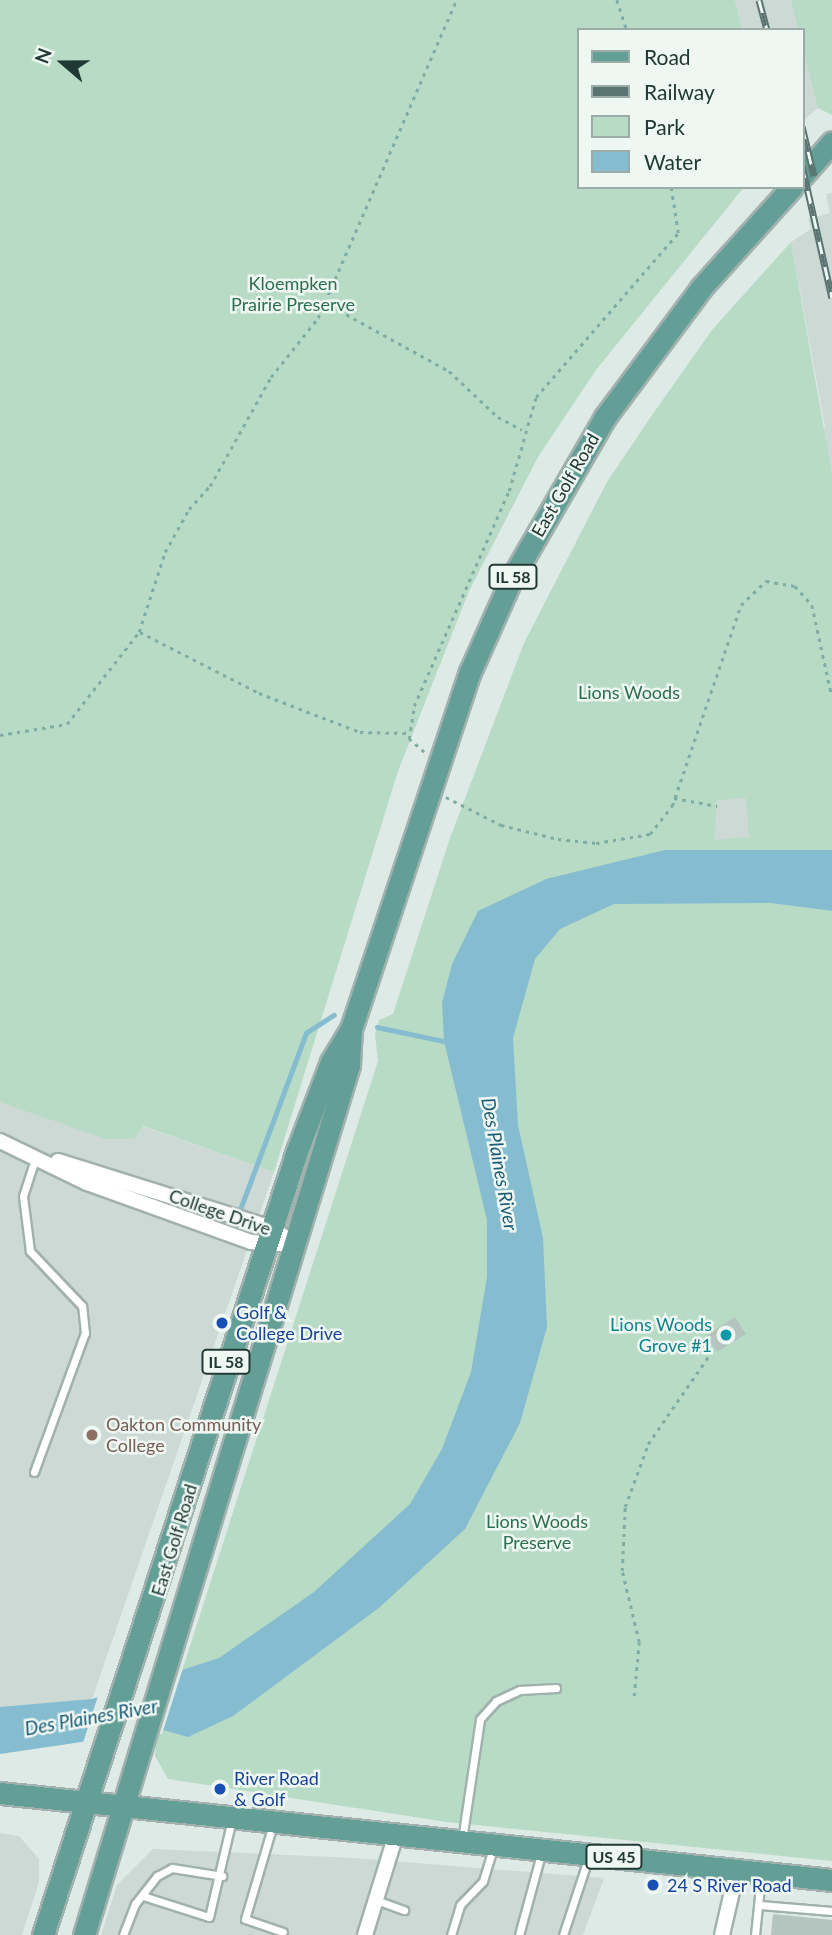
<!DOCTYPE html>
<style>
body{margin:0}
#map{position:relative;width:832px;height:1935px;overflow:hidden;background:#deeae6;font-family:Lato,sans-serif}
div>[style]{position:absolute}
.built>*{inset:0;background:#cdd9d5}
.green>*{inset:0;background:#b7dbc5}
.water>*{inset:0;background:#86bccf}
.pier>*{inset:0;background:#deeae6}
.stream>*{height:4.5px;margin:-2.25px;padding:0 2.25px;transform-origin:2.25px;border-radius:2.25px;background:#86bccf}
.building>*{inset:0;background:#b4c4bf}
.path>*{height:2.5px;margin-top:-1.25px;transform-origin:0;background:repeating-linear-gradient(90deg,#7fada4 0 3.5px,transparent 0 8.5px)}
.roads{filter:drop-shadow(2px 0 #a1b1ad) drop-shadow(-2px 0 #a1b1ad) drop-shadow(0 2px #a1b1ad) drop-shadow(0 -2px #a1b1ad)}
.service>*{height:7px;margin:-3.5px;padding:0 3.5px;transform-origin:3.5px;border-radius:3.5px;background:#fff}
.minor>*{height:14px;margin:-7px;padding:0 7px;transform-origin:7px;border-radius:7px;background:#fff}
.primary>*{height:21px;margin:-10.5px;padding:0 10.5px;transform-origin:10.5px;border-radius:10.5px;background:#639f96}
.rail>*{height:7px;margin-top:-3.5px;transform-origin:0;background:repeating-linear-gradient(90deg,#eff7f3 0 13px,#5a7571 0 26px);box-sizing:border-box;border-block:2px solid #5a7571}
.dots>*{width:19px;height:19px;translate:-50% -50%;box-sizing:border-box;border:4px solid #eff7f3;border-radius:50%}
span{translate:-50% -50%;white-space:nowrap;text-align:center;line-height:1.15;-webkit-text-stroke:5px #eff7f3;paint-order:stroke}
.shield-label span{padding:2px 5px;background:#eff7f3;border:2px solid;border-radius:5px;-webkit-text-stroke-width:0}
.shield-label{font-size:16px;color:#203935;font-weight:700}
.park-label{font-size:18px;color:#2b6f4d}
.street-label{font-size:18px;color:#203935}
.transit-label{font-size:18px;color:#164399}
.left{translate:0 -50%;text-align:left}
.culture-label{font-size:18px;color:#0d838f}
.right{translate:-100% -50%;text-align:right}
.education-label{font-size:18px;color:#785e54}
.water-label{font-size:19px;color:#1b5c74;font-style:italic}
.legend{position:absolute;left:577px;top:28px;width:228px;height:161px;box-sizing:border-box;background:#eff7f3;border:2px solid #9caba7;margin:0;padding:9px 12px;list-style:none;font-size:21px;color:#203935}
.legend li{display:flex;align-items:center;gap:14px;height:35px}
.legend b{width:35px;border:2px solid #9caba7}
.north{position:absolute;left:28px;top:28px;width:70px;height:70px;-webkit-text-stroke:5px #eff7f3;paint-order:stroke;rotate:290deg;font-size:19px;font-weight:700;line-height:28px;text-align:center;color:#203935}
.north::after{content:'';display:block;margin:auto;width:24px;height:32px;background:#203935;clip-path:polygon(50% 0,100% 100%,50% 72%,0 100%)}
</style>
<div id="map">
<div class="built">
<div style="clip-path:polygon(735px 0,791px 0,800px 30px,742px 30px)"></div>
<div style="clip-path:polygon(802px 38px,818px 108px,802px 121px)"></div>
<div style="clip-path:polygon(832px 193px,832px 850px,665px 850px,825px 427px,791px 242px,811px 229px,808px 219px,830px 213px,826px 194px)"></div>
<div style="clip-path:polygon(0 1077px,274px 1172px,92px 1699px,26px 1708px,0 1707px)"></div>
<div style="clip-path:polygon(0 1833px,19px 1836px,39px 1859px,39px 1882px,22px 1935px,0 1935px)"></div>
<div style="clip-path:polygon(153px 1849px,354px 1858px,604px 1878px,583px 1935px,101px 1935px,117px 1885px)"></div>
</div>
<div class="green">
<div style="clip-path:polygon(0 0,735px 0,742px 30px,578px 30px,578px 187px,744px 187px,596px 370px,538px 457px,469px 591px,398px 771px,274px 1172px,143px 1126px,134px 1139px,106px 1139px,0 1102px)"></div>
<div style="clip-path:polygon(791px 0,832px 0,832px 115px,818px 108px)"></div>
<div style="clip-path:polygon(evenodd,791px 242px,832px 475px,832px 850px,666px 850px,645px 902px,770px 903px,832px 911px,832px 1861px,447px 1822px,168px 1779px,155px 1756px,156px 1735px,163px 1730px,378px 1061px,375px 1034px,379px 1020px,393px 1014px,450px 838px,524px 643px,607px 482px,650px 418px,712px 330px,791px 242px,746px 798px,749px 837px,714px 840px,717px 800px,746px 798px)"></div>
</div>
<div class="water">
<div style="clip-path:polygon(665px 850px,832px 850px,832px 911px,770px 903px,614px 904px,560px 929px,535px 959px,513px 1038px,518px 1125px,543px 1238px,547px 1327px,520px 1423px,465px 1529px,380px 1607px,233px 1716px,188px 1737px,163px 1730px,0 1754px,0 1707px,92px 1699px,219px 1658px,314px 1592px,410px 1504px,442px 1449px,471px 1372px,487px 1277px,487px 1220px,444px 1041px,442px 1003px,452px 964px,478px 911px,546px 879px)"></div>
</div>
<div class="pier">
<div style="clip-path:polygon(183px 1668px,162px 1734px,81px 1749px,99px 1693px)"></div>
</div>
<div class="stream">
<div style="left:377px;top:1027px;width:73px;rotate:11.9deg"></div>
<div style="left:241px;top:1207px;width:186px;rotate:-69.5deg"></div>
<div style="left:306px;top:1033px;width:33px;rotate:-33deg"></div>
</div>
<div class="building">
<div style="clip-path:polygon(735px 1317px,746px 1334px,717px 1352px,706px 1336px)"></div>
<div style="clip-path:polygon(773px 1914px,832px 1920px,832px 1935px,771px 1935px)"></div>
</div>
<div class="path">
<div style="left:617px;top:0;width:32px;rotate:72deg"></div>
<div style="left:324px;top:302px;width:143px;rotate:28.9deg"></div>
<div style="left:449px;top:371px;width:67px;rotate:43.2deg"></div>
<div style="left:498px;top:417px;width:27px;rotate:28deg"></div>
<div style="left:140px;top:632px;width:134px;rotate:27.1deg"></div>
<div style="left:259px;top:693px;width:108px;rotate:21.1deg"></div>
<div style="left:360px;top:732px;width:48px;rotate:1.2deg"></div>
<div style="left:0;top:735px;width:68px;rotate:-9.3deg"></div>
<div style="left:67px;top:724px;width:117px;rotate:-52deg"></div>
<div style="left:139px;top:632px;width:84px;rotate:-72deg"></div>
<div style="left:165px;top:552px;width:49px;rotate:-60.8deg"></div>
<div style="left:189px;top:509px;width:31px;rotate:-48deg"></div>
<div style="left:210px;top:486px;width:125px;rotate:-60.8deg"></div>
<div style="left:271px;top:377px;width:75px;rotate:-51.5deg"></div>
<div style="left:318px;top:318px;width:347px;rotate:-66.5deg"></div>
<div style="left:424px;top:752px;width:20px;rotate:-139deg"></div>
<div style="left:409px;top:739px;width:33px;rotate:-81deg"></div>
<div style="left:414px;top:706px;width:235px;rotate:-66.2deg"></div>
<div style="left:509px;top:491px;width:98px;rotate:-74deg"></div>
<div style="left:536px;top:397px;width:217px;rotate:-49.1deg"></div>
<div style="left:678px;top:233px;width:47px;rotate:-98.7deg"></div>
<div style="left:446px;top:797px;width:62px;rotate:27deg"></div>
<div style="left:501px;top:825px;width:59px;rotate:13.8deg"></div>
<div style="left:558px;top:839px;width:38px;rotate:6deg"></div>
<div style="left:596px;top:843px;width:55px;rotate:-9.5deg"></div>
<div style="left:650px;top:834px;width:36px;rotate:-52deg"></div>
<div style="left:672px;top:806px;width:213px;rotate:-71.1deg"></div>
<div style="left:741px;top:605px;width:35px;rotate:-44deg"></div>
<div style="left:766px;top:581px;width:29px;rotate:10deg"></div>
<div style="left:795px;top:586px;width:25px;rotate:48deg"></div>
<div style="left:812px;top:605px;width:94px;rotate:77.7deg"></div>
<div style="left:674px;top:798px;width:44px;rotate:10.5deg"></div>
<div style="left:634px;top:1696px;width:54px;rotate:-84.7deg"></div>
<div style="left:639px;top:1642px;width:73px;rotate:-103.5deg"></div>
<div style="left:622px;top:1571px;width:64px;rotate:-87.3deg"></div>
<div style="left:625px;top:1507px;width:67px;rotate:-69.9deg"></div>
<div style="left:648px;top:1444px;width:106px;rotate:-55.4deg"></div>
</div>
<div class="roads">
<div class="service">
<div style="left:34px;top:1472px;width:148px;rotate:-69.9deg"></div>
<div style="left:85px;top:1333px;width:27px;rotate:-96deg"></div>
<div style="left:82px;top:1306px;width:76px;rotate:-133.4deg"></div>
<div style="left:30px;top:1251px;width:55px;rotate:-97.3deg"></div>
<div style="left:23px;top:1196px;width:42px;rotate:-72deg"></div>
<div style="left:273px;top:1824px;width:99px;rotate:106.4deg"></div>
<div style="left:245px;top:1919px;width:40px;rotate:18.9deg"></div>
<div style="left:462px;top:1840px;width:122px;rotate:-81.5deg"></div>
<div style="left:480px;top:1719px;width:24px;rotate:-48deg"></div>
<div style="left:496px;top:1701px;width:26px;rotate:-25deg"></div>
<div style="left:520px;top:1690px;width:36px;rotate:-3deg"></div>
<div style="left:143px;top:1896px;width:69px;rotate:17.7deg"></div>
<div style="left:209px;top:1917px;width:101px;rotate:-76.8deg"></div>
<div style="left:376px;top:1900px;width:30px;rotate:20deg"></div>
<div style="left:760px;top:1905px;width:72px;rotate:4.8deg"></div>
<div style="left:123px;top:1935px;width:33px;rotate:-69deg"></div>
<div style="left:135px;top:1904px;width:36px;rotate:-52deg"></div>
<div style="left:157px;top:1876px;width:17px;rotate:-28deg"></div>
<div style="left:172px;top:1868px;width:51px;rotate:9.1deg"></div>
<div style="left:451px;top:1935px;width:31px;rotate:-73deg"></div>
<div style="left:460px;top:1905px;width:33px;rotate:-46deg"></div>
<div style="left:483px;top:1881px;width:34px;rotate:-73deg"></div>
<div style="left:519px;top:1935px;width:84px;rotate:-74.8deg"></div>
<div style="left:563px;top:1935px;width:83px;rotate:-71.8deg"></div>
<div style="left:755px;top:1935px;width:58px;rotate:-84.1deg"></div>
</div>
<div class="minor">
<div style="left:0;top:1141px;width:97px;rotate:25.8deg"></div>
<div style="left:87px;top:1183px;width:174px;rotate:19.8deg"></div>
<div style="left:251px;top:1242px;width:45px;rotate:3.8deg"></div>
<div style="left:58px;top:1161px;width:224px;rotate:17.4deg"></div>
<div style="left:272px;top:1228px;width:29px;rotate:35deg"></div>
<div style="left:365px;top:1935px;width:106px;rotate:-72.9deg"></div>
<div style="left:722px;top:1935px;width:67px;rotate:-77deg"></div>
</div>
<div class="primary">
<div style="left:802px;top:176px;width:45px;rotate:-48.6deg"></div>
<div style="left:0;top:1793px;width:837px;rotate:5.97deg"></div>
<div style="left:43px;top:1935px;width:824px;rotate:-72.05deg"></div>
<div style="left:297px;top:1151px;width:95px;rotate:-69.1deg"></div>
<div style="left:331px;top:1062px;width:39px;rotate:-59deg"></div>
<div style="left:351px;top:1029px;width:376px;rotate:-71.6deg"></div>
<div style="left:470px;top:672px;width:101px;rotate:-66deg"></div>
<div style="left:511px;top:580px;width:188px;rotate:-60deg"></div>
<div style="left:605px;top:417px;width:161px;rotate:-53.3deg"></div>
<div style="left:701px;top:288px;width:136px;rotate:-48deg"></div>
<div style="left:84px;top:1935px;width:909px;rotate:-73.06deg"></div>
<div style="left:349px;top:1065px;width:34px;rotate:-87deg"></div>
</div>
</div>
<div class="rail">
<div style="left:759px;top:0;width:31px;rotate:75deg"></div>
<div style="left:802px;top:126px;width:51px;rotate:76.5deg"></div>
<div style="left:802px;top:165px;width:136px;rotate:77.3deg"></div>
</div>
<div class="dots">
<div style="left:222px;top:1323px;background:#1a4fb4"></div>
<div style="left:726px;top:1335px;background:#0f9aa8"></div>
<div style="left:92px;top:1435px;background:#8d6e63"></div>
<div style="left:220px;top:1789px;background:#1a4fb4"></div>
<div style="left:653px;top:1885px;background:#1a4fb4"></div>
</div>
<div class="shield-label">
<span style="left:513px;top:577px">IL 58</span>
<span style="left:226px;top:1362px">IL 58</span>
<span style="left:614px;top:1857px">US 45</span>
</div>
<div class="park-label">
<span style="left:293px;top:294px">Kloempken<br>Prairie Preserve</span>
<span style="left:629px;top:692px">Lions Woods</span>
<span style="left:537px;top:1532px">Lions Woods<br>Preserve</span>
</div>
<div class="street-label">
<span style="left:565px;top:485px;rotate:-60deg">East Golf Road</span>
<span style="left:220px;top:1212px;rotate:19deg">College Drive</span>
<span style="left:174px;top:1540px;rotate:-73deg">East Golf Road</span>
</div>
<div class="transit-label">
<span class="left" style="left:236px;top:1323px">Golf &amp;<br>College Drive</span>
<span class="left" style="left:234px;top:1789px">River Road<br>&amp; Golf</span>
<span class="left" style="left:667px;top:1885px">24 S River Road</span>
</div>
<div class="culture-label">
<span class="right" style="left:712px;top:1335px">Lions Woods<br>Grove #1</span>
</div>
<div class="education-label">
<span class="left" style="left:106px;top:1435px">Oakton Community<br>College</span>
</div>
<div class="water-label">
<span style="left:500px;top:1164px;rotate:80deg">Des Plaines River</span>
<span style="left:91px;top:1717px;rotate:-10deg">Des Plaines River</span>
</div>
<ul class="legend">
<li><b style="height:9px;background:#639f96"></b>Road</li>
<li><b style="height:9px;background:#5a7571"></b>Railway</li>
<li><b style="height:19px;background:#b7dbc5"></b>Park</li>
<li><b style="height:19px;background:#86bccf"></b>Water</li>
</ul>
<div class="north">N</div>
</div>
